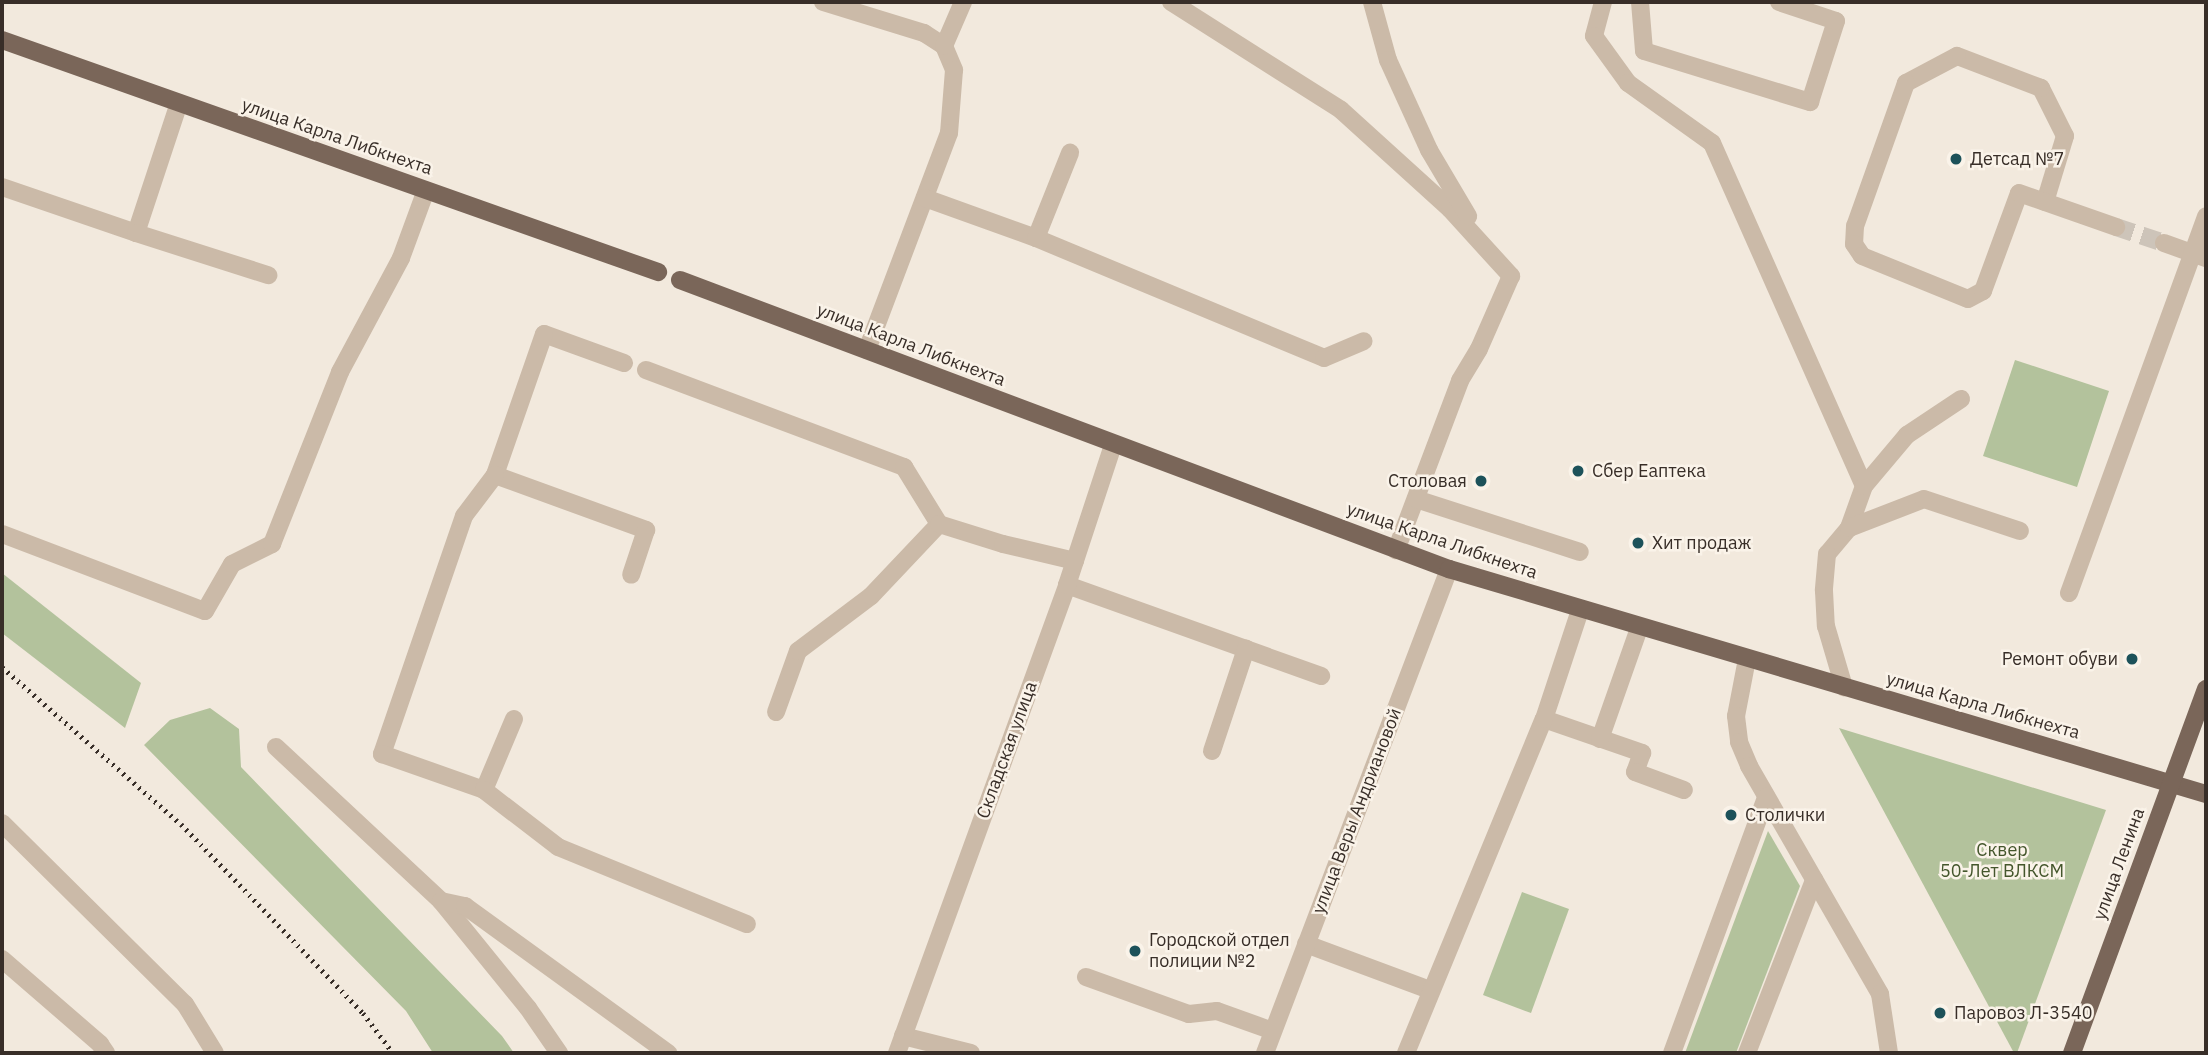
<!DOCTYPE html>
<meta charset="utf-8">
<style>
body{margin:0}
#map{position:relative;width:2208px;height:1055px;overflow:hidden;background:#f2e9dd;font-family:"IBM Plex Sans",sans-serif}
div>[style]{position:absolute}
.green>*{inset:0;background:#b3c29c}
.minor-tunnel>*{height:18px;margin-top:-9px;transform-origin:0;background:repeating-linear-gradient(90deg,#cdc4b9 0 18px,transparent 0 27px)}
.minor>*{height:18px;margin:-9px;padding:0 9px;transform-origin:9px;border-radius:9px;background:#cbbaa8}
.major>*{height:18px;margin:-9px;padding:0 9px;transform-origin:9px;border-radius:9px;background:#7a6659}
.rail>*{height:5px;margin-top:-2.5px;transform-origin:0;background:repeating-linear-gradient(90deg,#382e28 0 2px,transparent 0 7px)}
.dots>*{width:19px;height:19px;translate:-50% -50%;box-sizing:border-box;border:4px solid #faf3e9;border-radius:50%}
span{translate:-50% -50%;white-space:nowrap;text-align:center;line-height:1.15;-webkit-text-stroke:5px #faf3e9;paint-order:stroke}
.street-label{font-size:18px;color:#382e28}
.poi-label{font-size:18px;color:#382e28}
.left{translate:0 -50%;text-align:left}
.right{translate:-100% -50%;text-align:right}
.park-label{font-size:18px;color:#44562c}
.frame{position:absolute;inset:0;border:4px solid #382e28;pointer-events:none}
</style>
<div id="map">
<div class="green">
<div style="clip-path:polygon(2015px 360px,2109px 391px,2077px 487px,1983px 456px)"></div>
<div style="clip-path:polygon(2px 573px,141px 683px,125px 728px,2px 633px)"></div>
<div style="clip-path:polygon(210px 708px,239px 729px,241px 767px,502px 1036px,514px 1053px,433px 1053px,406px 1011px,144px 745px,170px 720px)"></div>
<div style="clip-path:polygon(1839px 728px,2106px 810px,2017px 1053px,2014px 1053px)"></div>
<div style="clip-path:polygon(1768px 831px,1800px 886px,1736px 1053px,1685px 1053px)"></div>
<div style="clip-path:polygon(1522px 892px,1569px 909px,1531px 1013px,1483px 995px)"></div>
</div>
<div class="minor-tunnel">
<div style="left:2116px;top:227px;width:51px;rotate:18.4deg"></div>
</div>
<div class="minor">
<div style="left:823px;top:2px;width:106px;rotate:17.1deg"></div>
<div style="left:924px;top:33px;width:24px;rotate:33deg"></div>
<div style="left:944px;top:46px;width:26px;rotate:67deg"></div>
<div style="left:954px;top:70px;width:63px;rotate:94.5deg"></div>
<div style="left:949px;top:133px;width:232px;rotate:110.7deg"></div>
<div style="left:1171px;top:2px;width:201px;rotate:32.4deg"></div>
<div style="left:1341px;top:110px;width:147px;rotate:42.2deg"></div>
<div style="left:1450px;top:209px;width:91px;rotate:47.7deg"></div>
<div style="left:1511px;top:276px;width:80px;rotate:113.7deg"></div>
<div style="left:1479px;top:349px;width:37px;rotate:121deg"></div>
<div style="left:1460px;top:381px;width:181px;rotate:110.7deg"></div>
<div style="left:1372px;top:2px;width:60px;rotate:74.6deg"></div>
<div style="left:1388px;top:60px;width:99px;rotate:65.5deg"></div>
<div style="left:1429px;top:150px;width:77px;rotate:59.4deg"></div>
<div style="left:1603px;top:2px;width:35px;rotate:105deg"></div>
<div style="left:1594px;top:36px;width:58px;rotate:54.1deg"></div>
<div style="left:1628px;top:83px;width:103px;rotate:35.5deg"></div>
<div style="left:1712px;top:143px;width:375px;rotate:66.1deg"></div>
<div style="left:1864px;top:486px;width:45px;rotate:109.7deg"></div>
<div style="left:1849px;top:528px;width:34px;rotate:130deg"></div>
<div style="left:1827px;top:554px;width:37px;rotate:95deg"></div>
<div style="left:1824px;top:591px;width:35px;rotate:87deg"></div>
<div style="left:1826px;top:626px;width:64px;rotate:73.6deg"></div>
<div style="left:1640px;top:2px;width:49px;rotate:85.3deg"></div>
<div style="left:1644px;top:51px;width:174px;rotate:17.1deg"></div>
<div style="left:1810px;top:102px;width:85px;rotate:-72.2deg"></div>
<div style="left:1836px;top:21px;width:60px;rotate:-161.6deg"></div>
<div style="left:944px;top:46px;width:48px;rotate:-66.6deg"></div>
<div style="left:2px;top:187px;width:142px;rotate:18.9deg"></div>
<div style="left:136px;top:233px;width:137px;rotate:-71.7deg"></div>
<div style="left:925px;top:198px;width:118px;rotate:19.8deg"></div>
<div style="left:1036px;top:238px;width:312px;rotate:22.6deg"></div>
<div style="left:1324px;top:358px;width:43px;rotate:-23deg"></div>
<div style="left:2045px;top:202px;width:69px;rotate:-73.1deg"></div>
<div style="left:2065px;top:136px;width:54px;rotate:-116.6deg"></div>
<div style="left:2041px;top:88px;width:90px;rotate:-159.1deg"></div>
<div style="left:1957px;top:56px;width:58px;rotate:152.1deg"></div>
<div style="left:1906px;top:83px;width:152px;rotate:109.6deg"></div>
<div style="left:1855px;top:226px;width:18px;rotate:93deg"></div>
<div style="left:1854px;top:244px;width:14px;rotate:56deg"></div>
<div style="left:1862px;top:256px;width:114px;rotate:22.1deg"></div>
<div style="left:1968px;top:299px;width:17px;rotate:-28deg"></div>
<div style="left:1983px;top:291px;width:104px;rotate:-69.8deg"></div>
<div style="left:2019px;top:193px;width:103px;rotate:19.3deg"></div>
<div style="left:136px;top:233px;width:139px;rotate:17.7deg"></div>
<div style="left:1036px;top:238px;width:92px;rotate:-68.2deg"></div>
<div style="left:2164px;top:243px;width:45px;rotate:19.7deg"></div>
<div style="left:624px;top:363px;width:85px;rotate:-160.1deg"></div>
<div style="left:544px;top:334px;width:149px;rotate:109.2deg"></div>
<div style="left:495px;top:475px;width:161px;rotate:20deg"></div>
<div style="left:646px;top:530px;width:47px;rotate:108.4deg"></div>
<div style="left:646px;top:370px;width:276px;rotate:20.6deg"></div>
<div style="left:904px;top:467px;width:67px;rotate:58.4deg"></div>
<div style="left:495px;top:475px;width:51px;rotate:127.1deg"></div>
<div style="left:464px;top:516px;width:252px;rotate:109deg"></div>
<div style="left:382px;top:754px;width:108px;rotate:19.4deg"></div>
<div style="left:484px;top:790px;width:77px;rotate:-67.1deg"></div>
<div style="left:1864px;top:486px;width:67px;rotate:-49.9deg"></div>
<div style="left:1907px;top:435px;width:65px;rotate:-33.7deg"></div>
<div style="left:1416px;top:499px;width:172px;rotate:17.9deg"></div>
<div style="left:1849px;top:528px;width:80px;rotate:-21.1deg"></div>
<div style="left:1924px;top:499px;width:101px;rotate:18.4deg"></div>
<div style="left:2px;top:534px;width:217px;rotate:20.8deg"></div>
<div style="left:205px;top:611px;width:54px;rotate:-60.1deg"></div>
<div style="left:232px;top:564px;width:45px;rotate:-26.6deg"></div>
<div style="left:272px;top:544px;width:185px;rotate:-68.4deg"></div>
<div style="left:340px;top:372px;width:129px;rotate:-61.8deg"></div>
<div style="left:401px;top:258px;width:72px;rotate:-69.8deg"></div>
<div style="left:1067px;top:585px;width:270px;rotate:19.7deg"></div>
<div style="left:2069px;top:593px;width:401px;rotate:-70deg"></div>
<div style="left:1747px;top:659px;width:58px;rotate:100.9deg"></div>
<div style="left:1736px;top:716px;width:26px;rotate:83deg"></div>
<div style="left:1739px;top:742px;width:26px;rotate:67deg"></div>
<div style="left:1749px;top:766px;width:263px;rotate:60.1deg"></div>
<div style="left:1880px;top:994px;width:60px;rotate:81.3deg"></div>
<div style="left:776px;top:712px;width:65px;rotate:-70.2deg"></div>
<div style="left:798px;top:651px;width:91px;rotate:-37deg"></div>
<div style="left:871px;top:596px;width:99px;rotate:-46.6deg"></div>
<div style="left:939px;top:524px;width:67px;rotate:17.4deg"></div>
<div style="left:1003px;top:544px;width:74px;rotate:13.3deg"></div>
<div style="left:1544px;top:719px;width:104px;rotate:19.1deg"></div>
<div style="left:1642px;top:753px;width:20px;rotate:110deg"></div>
<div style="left:1635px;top:772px;width:52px;rotate:20.2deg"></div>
<div style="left:1600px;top:739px;width:118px;rotate:-70.6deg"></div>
<div style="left:276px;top:747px;width:226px;rotate:43deg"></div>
<div style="left:441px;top:901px;width:138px;rotate:50.9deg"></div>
<div style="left:528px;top:1008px;width:55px;rotate:55.4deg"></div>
<div style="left:1212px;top:751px;width:108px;rotate:-71.6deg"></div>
<div style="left:484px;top:790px;width:93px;rotate:37.6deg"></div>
<div style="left:558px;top:847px;width:204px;rotate:22.2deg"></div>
<div style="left:2px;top:823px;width:257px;rotate:44.7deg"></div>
<div style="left:185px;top:1004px;width:57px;rotate:58.5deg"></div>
<div style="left:441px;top:901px;width:25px;rotate:12deg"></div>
<div style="left:465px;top:906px;width:251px;rotate:35.9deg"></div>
<div style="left:1306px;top:944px;width:132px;rotate:20.4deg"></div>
<div style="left:2px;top:959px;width:130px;rotate:40.9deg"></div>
<div style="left:100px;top:1044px;width:11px;rotate:56deg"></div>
<div style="left:1086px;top:977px;width:109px;rotate:19.8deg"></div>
<div style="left:1189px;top:1014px;width:28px;rotate:-6deg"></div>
<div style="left:1217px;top:1011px;width:59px;rotate:19.7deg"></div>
<div style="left:903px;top:1036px;width:70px;rotate:14deg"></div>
<div style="left:897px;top:1053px;width:498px;rotate:-70deg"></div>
<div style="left:1067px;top:585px;width:147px;rotate:-71.8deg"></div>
<div style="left:1265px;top:1053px;width:518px;rotate:-69.18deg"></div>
<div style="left:1406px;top:1053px;width:361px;rotate:-67.6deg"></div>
<div style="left:1544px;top:719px;width:115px;rotate:-71.7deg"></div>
<div style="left:1672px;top:1053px;width:273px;rotate:-69.8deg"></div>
<div style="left:1747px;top:1053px;width:186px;rotate:-68.8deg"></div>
</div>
<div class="major">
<div style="left:2px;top:40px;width:696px;rotate:19.48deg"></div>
<div style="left:680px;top:280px;width:822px;rotate:20.6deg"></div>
<div style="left:1449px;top:569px;width:790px;rotate:16.55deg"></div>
<div style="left:2072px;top:1053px;width:388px;rotate:-69.8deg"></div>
</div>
<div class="rail">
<div style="left:2px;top:667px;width:238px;rotate:41.3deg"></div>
<div style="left:181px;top:824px;width:262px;rotate:46.1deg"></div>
<div style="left:363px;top:1013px;width:50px;rotate:53.1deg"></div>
</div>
<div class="dots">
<div style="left:1956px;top:159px;background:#1d525a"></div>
<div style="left:1578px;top:471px;background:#1d525a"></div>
<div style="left:1481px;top:481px;background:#1d525a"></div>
<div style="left:1638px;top:543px;background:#1d525a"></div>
<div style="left:2132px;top:659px;background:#1d525a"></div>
<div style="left:1731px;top:815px;background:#1d525a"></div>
<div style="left:1135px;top:951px;background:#1d525a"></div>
<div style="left:1940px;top:1013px;background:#1d525a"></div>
</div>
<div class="street-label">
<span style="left:337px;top:137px;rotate:19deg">улица Карла Либкнехта</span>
<span style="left:911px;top:345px;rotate:21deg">улица Карла Либкнехта</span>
<span style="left:1442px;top:541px;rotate:19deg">улица Карла Либкнехта</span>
<span style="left:1983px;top:706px;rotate:16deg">улица Карла Либкнехта</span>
<span style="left:1007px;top:750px;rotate:-70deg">Складская улица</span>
<span style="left:1357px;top:811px;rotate:-69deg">улица Веры Андриановой</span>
<span style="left:2119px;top:864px;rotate:-70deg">улица Ленина</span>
</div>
<div class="poi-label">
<span class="left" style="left:1970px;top:159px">Детсад №7</span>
<span class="left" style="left:1592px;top:471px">Сбер Еаптека</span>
<span class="right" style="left:1467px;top:481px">Столовая</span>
<span class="left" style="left:1652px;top:543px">Хит продаж</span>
<span class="right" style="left:2118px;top:659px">Ремонт обуви</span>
<span class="left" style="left:1745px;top:815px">Столички</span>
<span class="left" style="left:1149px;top:951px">Городской отдел<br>полиции №2</span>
<span class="left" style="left:1954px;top:1013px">Паровоз Л-3540</span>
</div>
<div class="park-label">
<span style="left:2002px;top:861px">Сквер<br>50-Лет ВЛКСМ</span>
</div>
<div class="frame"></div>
</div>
